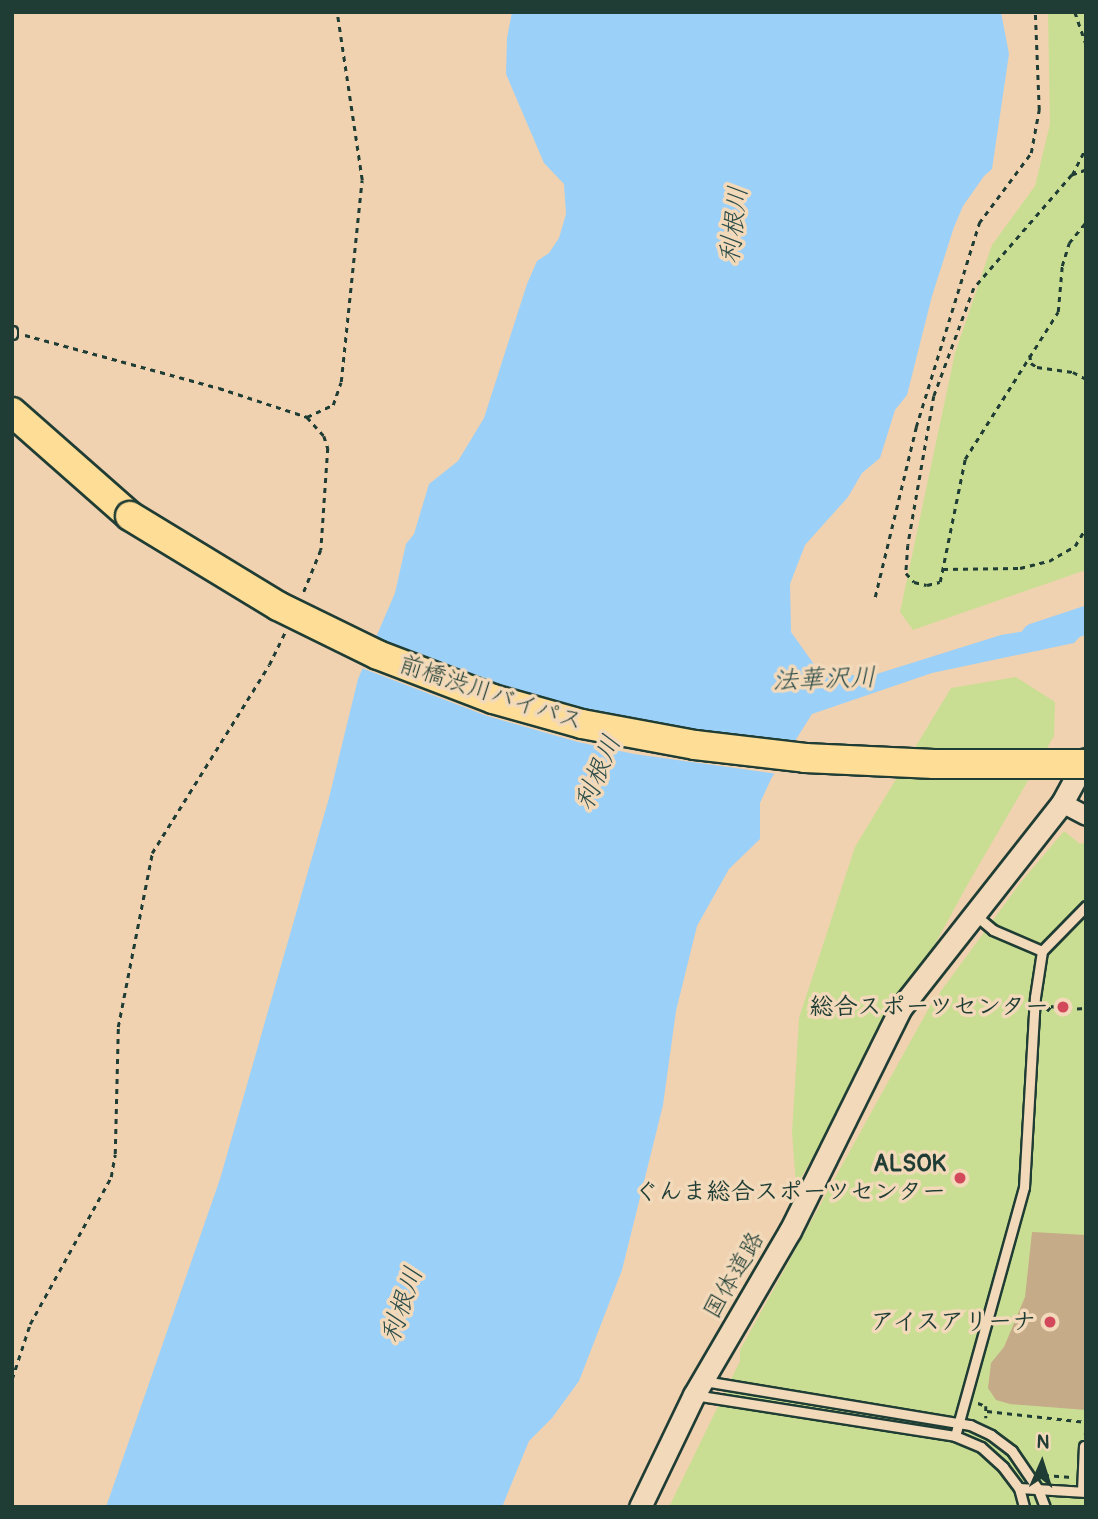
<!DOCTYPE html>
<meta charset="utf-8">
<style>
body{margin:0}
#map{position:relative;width:1098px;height:1519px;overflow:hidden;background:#f0d2b0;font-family:Pangolin,"Klee One",sans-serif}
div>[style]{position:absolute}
.green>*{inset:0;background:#cade93}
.water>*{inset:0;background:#9bd0f9}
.pier>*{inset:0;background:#f0d2b0}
.river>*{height:28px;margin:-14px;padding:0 14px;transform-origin:14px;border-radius:14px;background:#9bd0f9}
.building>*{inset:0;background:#c5ab88}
.path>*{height:2.5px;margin-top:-1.25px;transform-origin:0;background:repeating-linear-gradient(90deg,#1f3d34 0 5px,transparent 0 10px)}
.roads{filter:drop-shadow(2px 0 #1f3d34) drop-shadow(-2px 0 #1f3d34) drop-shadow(0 2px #1f3d34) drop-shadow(0 -2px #1f3d34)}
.service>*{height:9px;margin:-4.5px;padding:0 4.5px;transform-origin:4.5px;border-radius:4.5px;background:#f2d9ba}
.minor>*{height:18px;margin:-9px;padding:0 9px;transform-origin:9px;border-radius:9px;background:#f2d9ba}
.tertiary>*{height:21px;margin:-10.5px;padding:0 10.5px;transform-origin:10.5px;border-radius:10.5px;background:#f2d9ba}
.trunk>*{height:28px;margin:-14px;padding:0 14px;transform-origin:14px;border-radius:14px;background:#fedd96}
.bridges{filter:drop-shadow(2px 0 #1f3d34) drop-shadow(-2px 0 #1f3d34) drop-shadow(0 2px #1f3d34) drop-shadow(0 -2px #1f3d34)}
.trunk-bridge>*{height:28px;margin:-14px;padding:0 14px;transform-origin:14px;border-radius:14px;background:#fedd96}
.dots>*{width:19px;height:19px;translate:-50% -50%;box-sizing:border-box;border:4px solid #f2d9ba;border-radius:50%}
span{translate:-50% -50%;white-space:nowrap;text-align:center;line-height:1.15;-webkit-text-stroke:7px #f2d9ba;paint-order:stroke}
.street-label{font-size:24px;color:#1f3d34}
.poi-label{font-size:24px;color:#1f3d34;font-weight:700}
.right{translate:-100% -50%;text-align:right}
.water-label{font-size:26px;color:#2b4c48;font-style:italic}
.frame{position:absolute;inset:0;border:14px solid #1f3d34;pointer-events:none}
.north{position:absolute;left:1007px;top:1428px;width:70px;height:70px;-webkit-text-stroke:5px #f2d9ba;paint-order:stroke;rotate:3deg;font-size:19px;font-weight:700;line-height:28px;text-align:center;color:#1f3d34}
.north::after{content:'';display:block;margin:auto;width:24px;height:32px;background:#1f3d34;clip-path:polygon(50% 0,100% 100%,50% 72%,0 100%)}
</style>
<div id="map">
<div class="green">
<div style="clip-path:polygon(1048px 12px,1086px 12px,1086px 570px,913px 630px,900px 612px,955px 353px,992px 245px,1035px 186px,1050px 124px)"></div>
<div style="clip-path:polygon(1016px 677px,1055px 702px,1054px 736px,969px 882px,882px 1041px,796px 1186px,792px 1132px,799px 1018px,855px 847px,951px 688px)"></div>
<div style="clip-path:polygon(1064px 831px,1080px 844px,1086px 842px,1086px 1507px,669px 1507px,740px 1361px,740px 1350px,930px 1006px,1021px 882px)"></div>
</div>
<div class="water">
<div style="clip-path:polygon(512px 12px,1001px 12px,1009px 54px,992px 169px,984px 176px,963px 206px,954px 227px,932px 296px,907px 395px,895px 410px,880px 458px,862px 473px,848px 497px,805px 545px,790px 584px,791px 632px,818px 670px,867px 677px,1001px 635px,1067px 624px,1084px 632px,1074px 643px,932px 673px,812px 714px,771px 779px,760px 803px,760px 839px,729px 869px,697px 926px,676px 1011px,663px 1105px,622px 1270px,579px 1381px,552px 1418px,529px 1441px,502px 1507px,106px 1507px,220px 1179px,329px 798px,358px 679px,395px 593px,406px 544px,414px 534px,429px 484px,458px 461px,484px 418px,527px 284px,537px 261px,549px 253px,559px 238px,566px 214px,564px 184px,544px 163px,506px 74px,507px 38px)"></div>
</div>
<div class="pier">
<div style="clip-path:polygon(371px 640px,496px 687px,641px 725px,796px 746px,778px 774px,634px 754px,578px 742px,487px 716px,359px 667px)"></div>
</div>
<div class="river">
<div style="left:1035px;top:637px;width:54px;rotate:-18.4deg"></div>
</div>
<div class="building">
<div style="clip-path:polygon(1032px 1232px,1086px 1235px,1086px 1410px,1010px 1404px,996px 1400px,988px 1388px,991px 1363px,1004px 1347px,1025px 1297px)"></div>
</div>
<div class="path">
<div style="left:1075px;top:12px;width:34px;rotate:71deg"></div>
<div style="left:1086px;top:170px;width:15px;rotate:160deg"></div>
<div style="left:1072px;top:175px;width:150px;rotate:130.9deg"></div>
<div style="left:974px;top:288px;width:115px;rotate:110.3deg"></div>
<div style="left:934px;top:396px;width:151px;rotate:99.9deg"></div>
<div style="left:908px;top:545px;width:28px;rotate:94deg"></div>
<div style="left:906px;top:573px;width:12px;rotate:48deg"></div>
<div style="left:914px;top:582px;width:13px;rotate:13deg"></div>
<div style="left:927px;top:585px;width:13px;rotate:-13deg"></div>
<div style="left:940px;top:582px;width:126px;rotate:-78.5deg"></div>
<div style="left:965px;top:459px;width:174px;rotate:-57.7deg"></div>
<div style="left:1058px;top:312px;width:46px;rotate:-85deg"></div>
<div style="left:1062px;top:266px;width:24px;rotate:-73deg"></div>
<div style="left:1069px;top:243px;width:27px;rotate:-51deg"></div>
<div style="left:1072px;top:175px;width:30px;rotate:-63deg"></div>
<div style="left:25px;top:335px;width:201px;rotate:15.3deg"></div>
<div style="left:219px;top:388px;width:93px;rotate:18.2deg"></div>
<div style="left:307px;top:417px;width:25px;rotate:48deg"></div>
<div style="left:324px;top:436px;width:13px;rotate:72deg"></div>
<div style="left:328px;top:448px;width:102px;rotate:93.9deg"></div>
<div style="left:321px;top:550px;width:48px;rotate:112.2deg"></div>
<div style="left:1030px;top:355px;width:8px;rotate:83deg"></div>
<div style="left:1031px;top:363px;width:7px;rotate:34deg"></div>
<div style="left:1037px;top:367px;width:36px;rotate:8deg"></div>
<div style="left:1073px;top:372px;width:15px;rotate:28deg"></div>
<div style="left:307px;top:417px;width:29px;rotate:-25deg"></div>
<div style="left:333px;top:405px;width:24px;rotate:-71deg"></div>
<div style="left:341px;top:382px;width:203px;rotate:-84.1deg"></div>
<div style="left:362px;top:180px;width:170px;rotate:-98.5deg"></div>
<div style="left:943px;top:569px;width:77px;rotate:-0.7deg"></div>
<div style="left:1020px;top:568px;width:30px;rotate:-14deg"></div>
<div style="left:1049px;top:561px;width:30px;rotate:-30deg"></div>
<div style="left:1075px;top:546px;width:21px;rotate:-59deg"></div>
<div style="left:875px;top:597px;width:175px;rotate:-76.4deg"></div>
<div style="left:916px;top:427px;width:214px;rotate:-72.8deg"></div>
<div style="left:979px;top:223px;width:87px;rotate:-53.4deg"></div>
<div style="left:1031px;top:153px;width:44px;rotate:-79.5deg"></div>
<div style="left:1039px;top:110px;width:98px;rotate:-92.3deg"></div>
<div style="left:1047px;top:1011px;width:6px;rotate:-51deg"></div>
<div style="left:1051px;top:1006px;width:16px;rotate:11deg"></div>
<div style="left:1067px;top:1009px;width:19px;rotate:-3deg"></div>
<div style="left:12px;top:1379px;width:58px;rotate:-71.9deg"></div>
<div style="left:30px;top:1324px;width:168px;rotate:-61.1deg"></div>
<div style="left:111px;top:1177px;width:23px;rotate:-80deg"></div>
<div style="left:115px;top:1154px;width:127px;rotate:-88.6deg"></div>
<div style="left:118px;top:1027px;width:177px;rotate:-78.9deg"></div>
<div style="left:152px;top:853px;width:221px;rotate:-58.1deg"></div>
<div style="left:269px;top:665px;width:37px;rotate:-64deg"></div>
<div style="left:978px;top:1403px;width:9px;rotate:21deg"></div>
<div style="left:986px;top:1406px;width:12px;rotate:90deg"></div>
<div style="left:987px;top:1411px;width:100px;rotate:6.3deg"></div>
<div style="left:1085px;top:1435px;width:11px;rotate:-85deg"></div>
<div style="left:1044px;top:1475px;width:28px;rotate:4deg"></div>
</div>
<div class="roads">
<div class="service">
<div style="left:12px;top:331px;width:3px;rotate:90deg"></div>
<div style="left:974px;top:914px;width:25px;rotate:40deg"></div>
<div style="left:993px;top:930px;width:53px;rotate:23.2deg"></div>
<div style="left:704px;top:1381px;width:270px;rotate:9.4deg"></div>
<div style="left:970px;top:1425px;width:23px;rotate:25deg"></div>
<div style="left:991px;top:1435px;width:26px;rotate:37deg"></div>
<div style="left:1012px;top:1451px;width:46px;rotate:55.6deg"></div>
<div style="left:1038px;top:1489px;width:19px;rotate:69deg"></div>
<div style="left:694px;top:1395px;width:264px;rotate:8.9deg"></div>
<div style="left:955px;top:1436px;width:28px;rotate:23deg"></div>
<div style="left:981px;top:1447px;width:30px;rotate:42deg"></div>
<div style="left:1003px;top:1467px;width:26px;rotate:53deg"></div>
<div style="left:1019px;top:1488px;width:20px;rotate:75deg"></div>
<div style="left:955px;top:1436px;width:258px;rotate:-74.5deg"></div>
<div style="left:1024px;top:1187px;width:190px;rotate:-86.7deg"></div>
<div style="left:1035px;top:997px;width:47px;rotate:-81.3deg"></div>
<div style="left:1042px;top:951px;width:63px;rotate:-45.6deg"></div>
<div style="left:1019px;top:1488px;width:67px;rotate:3.4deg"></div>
<div style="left:1082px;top:1491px;width:45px;rotate:-87.5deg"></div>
</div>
<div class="minor">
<div style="left:1062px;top:803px;width:27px;rotate:28deg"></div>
</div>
<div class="tertiary">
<div style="left:640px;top:1507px;width:124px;rotate:-64.3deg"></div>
<div style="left:694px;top:1395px;width:190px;rotate:-59.7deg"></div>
<div style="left:790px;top:1231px;width:248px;rotate:-63.6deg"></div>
<div style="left:900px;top:1009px;width:262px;rotate:-51.8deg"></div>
<div style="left:1062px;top:803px;width:50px;rotate:-61.4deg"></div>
</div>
<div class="trunk">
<div style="left:12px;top:412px;width:157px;rotate:41.4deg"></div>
</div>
</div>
<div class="bridges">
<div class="trunk-bridge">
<div style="left:130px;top:516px;width:173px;rotate:31.3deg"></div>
<div style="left:278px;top:606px;width:111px;rotate:26.1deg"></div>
<div style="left:378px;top:655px;width:123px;rotate:20.9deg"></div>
<div style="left:493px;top:699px;width:92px;rotate:15.7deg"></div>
<div style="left:582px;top:724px;width:115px;rotate:10.5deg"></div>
<div style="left:695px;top:745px;width:111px;rotate:6.7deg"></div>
<div style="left:805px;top:758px;width:129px;rotate:2.7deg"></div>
<div style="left:934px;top:764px;width:152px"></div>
</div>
</div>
<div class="dots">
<div style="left:1063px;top:1007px;background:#d1495b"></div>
<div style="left:960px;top:1178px;background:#d1495b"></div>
<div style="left:1050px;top:1322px;background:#d1495b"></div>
</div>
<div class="street-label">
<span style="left:491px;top:693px;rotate:18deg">前橋渋川バイパス</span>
<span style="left:734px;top:1275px;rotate:-60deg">国体道路</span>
</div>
<div class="poi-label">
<span class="right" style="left:1049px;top:1007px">総合スポーツセンター</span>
<span class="right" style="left:946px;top:1178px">ALSOK<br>ぐんま総合スポーツセンター</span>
<span class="right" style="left:1036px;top:1322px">アイスアリーナ</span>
</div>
<div class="water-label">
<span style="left:735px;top:225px;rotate:-83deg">利根川</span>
<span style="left:824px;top:680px;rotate:-2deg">法華沢川</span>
<span style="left:599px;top:773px;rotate:-67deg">利根川</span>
<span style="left:403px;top:1305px;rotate:-71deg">利根川</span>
</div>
<div class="frame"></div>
<div class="north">N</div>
</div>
